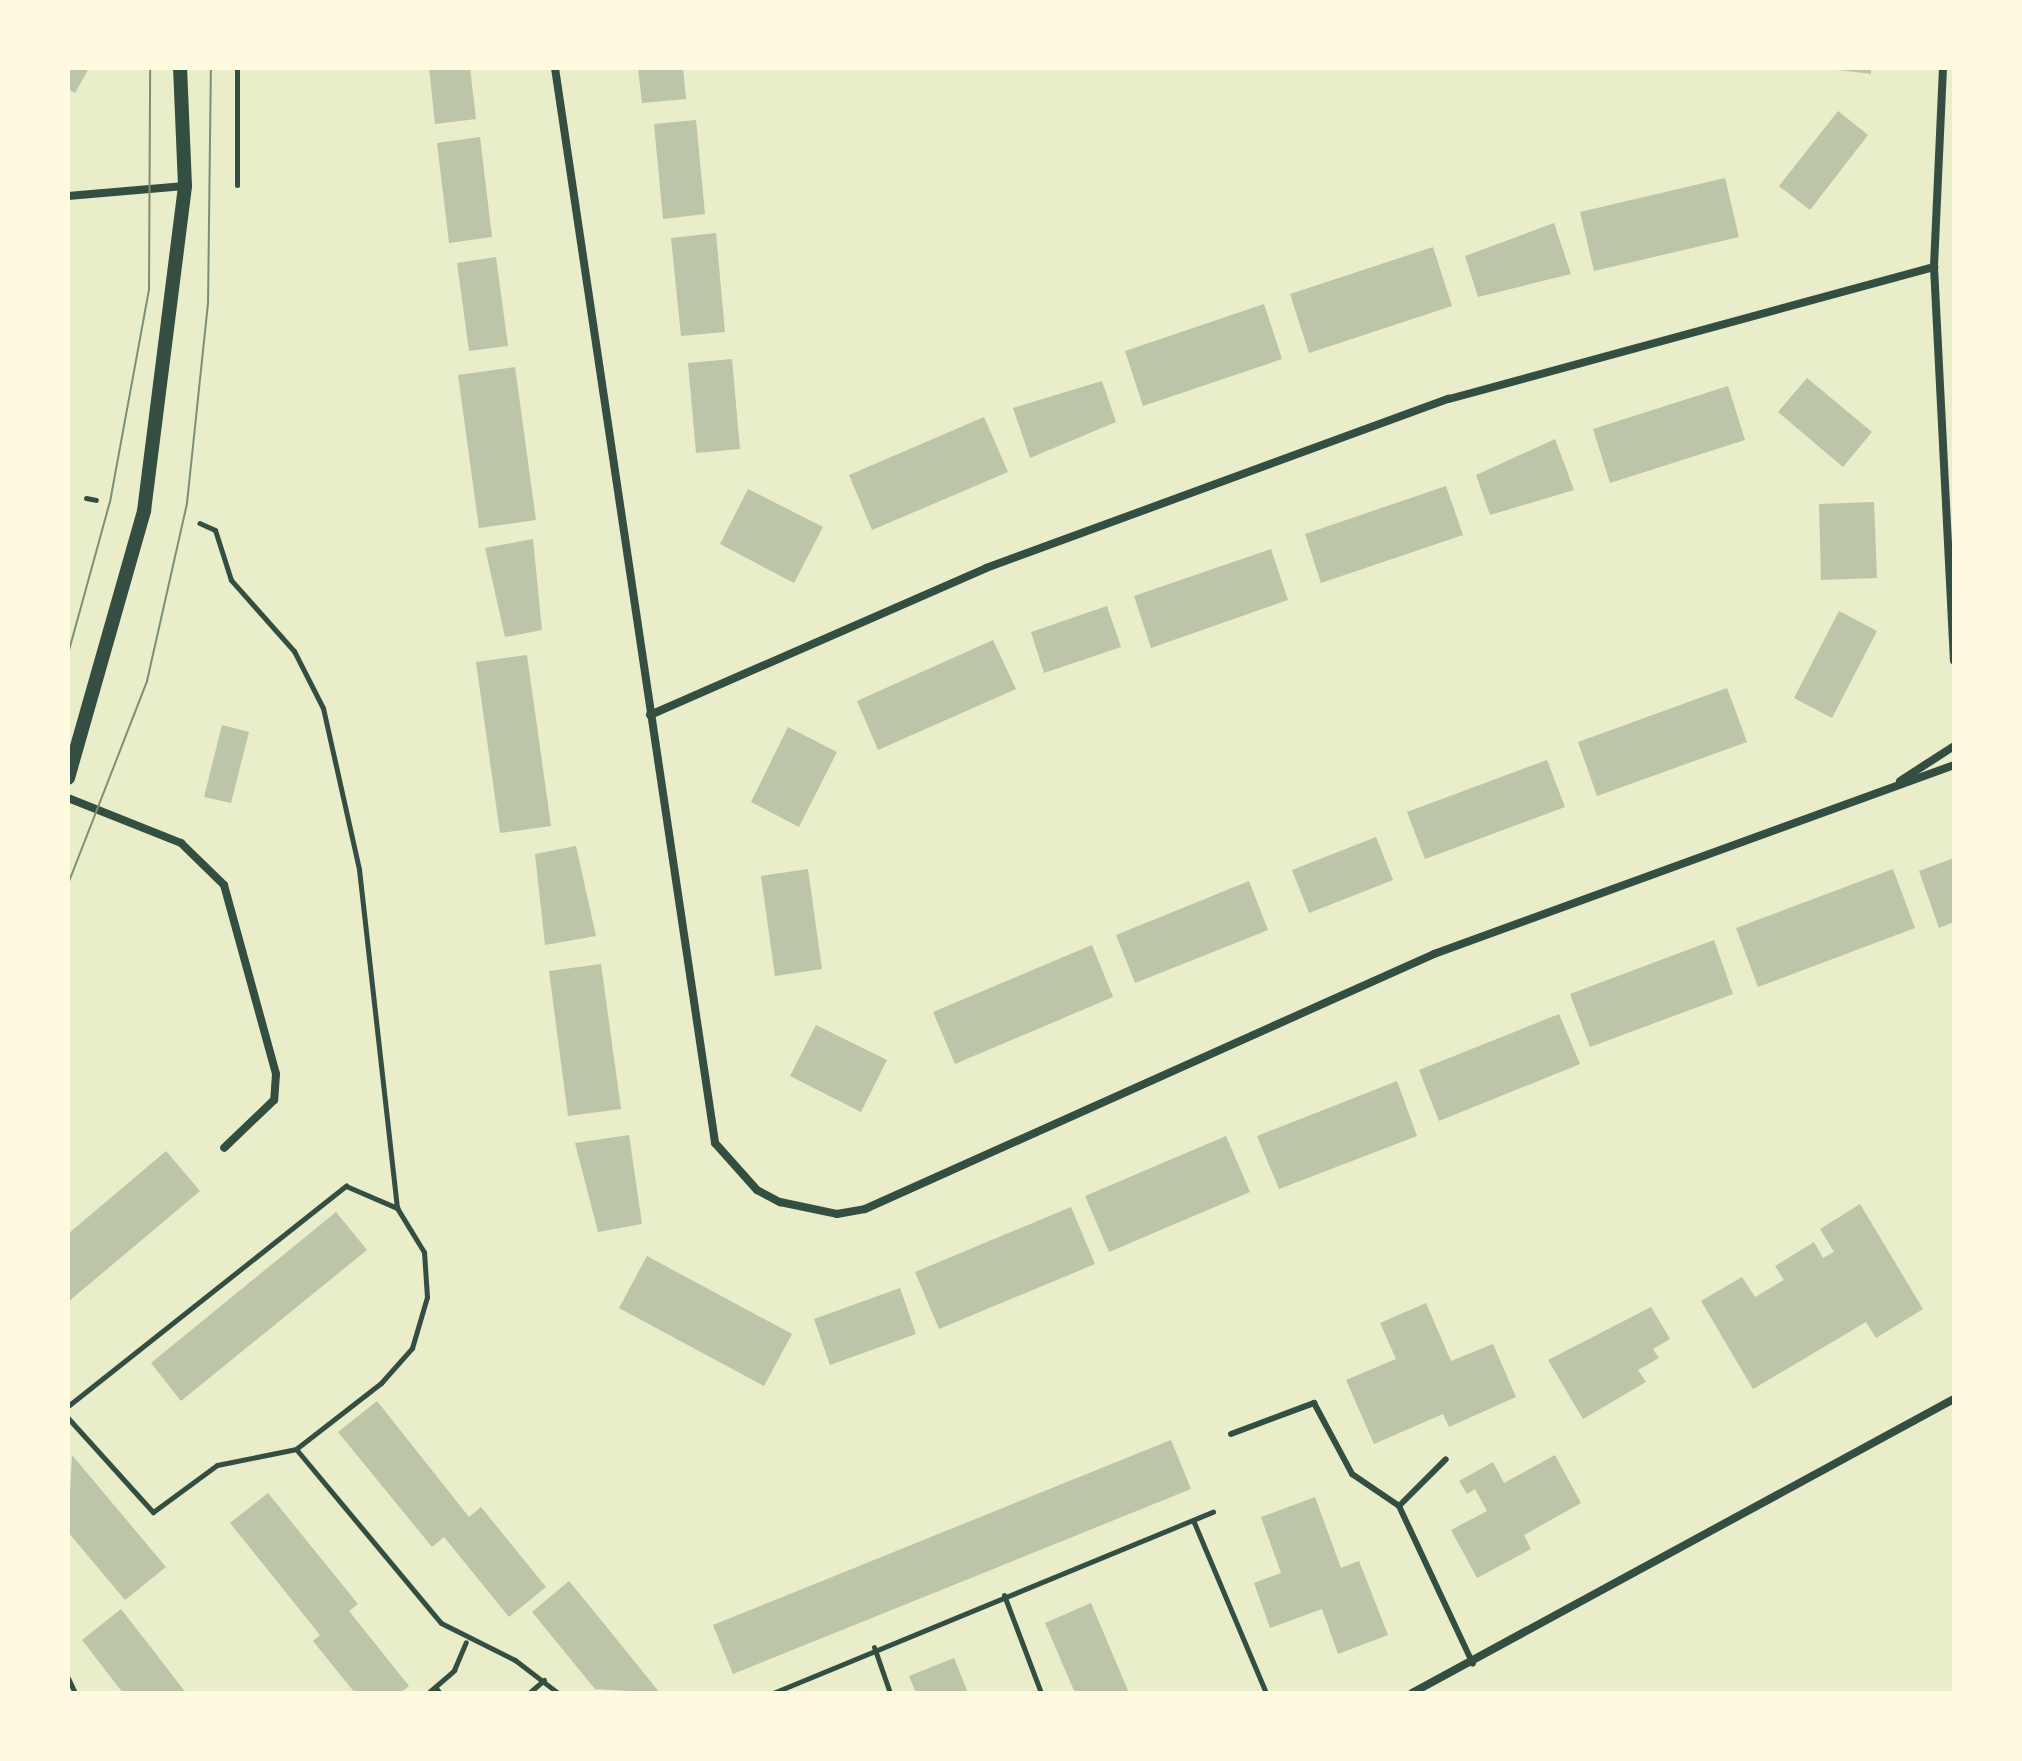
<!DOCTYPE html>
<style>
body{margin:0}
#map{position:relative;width:2022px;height:1761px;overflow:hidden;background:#e9edc9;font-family:"Zilla Slab",serif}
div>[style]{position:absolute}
.building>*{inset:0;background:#bcc5a7}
.path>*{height:5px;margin:-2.5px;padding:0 2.5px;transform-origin:2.5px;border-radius:2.5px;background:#344e41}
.service>*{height:6px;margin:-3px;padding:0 3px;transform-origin:3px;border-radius:3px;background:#344e41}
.minor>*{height:8px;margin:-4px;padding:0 4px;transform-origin:4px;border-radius:4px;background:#344e41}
.tertiary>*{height:14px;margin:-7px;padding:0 7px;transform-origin:7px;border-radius:7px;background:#344e41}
.tram>*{height:2px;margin:-1px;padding:0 1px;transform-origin:1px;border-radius:1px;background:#7c8e77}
span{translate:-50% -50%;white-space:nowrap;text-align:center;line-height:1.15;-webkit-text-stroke:6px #fefae0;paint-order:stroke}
.frame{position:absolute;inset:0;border:70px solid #fefae0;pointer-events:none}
</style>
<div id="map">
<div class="building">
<div style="clip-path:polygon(68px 68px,89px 68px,75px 93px,68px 89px)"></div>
<div style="clip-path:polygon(429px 68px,470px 68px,476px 119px,435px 124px)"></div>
<div style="clip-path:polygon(638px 68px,683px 68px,686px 99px,642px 103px)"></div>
<div style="clip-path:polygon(1822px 68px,1871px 68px,1871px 74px)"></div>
<div style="clip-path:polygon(1838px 111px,1868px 135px,1810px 210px,1779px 186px)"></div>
<div style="clip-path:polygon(696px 120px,705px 214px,663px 219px,654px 124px)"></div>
<div style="clip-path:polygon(480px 137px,492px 237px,449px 243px,437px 143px)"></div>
<div style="clip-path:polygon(1725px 178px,1739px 237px,1594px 271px,1580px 212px)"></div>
<div style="clip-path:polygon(1554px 223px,1571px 274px,1478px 297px,1465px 256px)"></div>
<div style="clip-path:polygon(716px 233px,725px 332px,681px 336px,671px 238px)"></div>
<div style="clip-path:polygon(1433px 247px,1452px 306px,1309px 353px,1290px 294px)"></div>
<div style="clip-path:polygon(496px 257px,508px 346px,469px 351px,457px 263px)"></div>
<div style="clip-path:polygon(1264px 304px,1282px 359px,1143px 406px,1125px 351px)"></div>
<div style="clip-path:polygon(732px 359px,740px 449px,696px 453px,688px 363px)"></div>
<div style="clip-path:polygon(515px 367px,536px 520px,479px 528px,458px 375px)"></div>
<div style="clip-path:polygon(1807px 378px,1872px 432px,1843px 467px,1778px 412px)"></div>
<div style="clip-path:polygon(1102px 381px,1116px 422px,1030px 458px,1013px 408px)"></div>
<div style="clip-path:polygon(1728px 386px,1745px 440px,1610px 483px,1593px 429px)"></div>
<div style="clip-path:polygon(984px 417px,1008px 472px,872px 530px,849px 475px)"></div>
<div style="clip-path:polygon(1555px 439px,1574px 490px,1490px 515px,1476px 475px)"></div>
<div style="clip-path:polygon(1446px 486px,1463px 535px,1321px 583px,1305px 534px)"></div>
<div style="clip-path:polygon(748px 489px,823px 527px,794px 583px,720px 544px)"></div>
<div style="clip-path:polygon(1874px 502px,1877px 578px,1821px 580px,1819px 504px)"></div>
<div style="clip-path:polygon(533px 539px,542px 630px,505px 637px,485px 548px)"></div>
<div style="clip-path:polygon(1271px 549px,1288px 600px,1151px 648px,1134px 596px)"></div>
<div style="clip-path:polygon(1107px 606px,1121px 647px,1044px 673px,1031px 632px)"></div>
<div style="clip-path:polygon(1839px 611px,1877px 631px,1832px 718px,1794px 698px)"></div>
<div style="clip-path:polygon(993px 640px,1016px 689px,878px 750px,857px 701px)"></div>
<div style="clip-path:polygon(527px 655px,551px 826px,500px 833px,476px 662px)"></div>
<div style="clip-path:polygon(1727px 688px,1747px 742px,1597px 796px,1578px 742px)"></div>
<div style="clip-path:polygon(222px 725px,249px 732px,231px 803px,204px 797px)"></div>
<div style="clip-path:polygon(788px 727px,837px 752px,799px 827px,751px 802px)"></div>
<div style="clip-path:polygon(1547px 760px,1565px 807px,1425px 859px,1407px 812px)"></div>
<div style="clip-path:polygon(1376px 837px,1393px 880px,1309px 913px,1292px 870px)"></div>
<div style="clip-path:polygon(576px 846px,596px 936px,545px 945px,535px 854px)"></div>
<div style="clip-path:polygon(1954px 858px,1954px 922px,1939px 928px,1919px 871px)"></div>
<div style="clip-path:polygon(808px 869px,822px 969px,775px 976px,761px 876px)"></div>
<div style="clip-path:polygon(1893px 869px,1915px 928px,1758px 987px,1736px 928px)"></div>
<div style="clip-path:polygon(1249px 881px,1268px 930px,1135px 983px,1116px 935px)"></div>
<div style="clip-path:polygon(1714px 940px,1733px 994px,1590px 1047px,1570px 994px)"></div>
<div style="clip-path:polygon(1092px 945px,1113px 997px,955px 1064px,933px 1012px)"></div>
<div style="clip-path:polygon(601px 964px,621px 1109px,568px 1116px,549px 971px)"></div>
<div style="clip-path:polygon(1559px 1014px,1580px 1064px,1439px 1121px,1419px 1070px)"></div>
<div style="clip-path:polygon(816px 1025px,887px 1060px,861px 1112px,790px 1076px)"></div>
<div style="clip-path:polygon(1397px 1081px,1417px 1136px,1279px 1189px,1257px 1136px)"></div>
<div style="clip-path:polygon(629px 1135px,642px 1224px,598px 1232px,575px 1143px)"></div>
<div style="clip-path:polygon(1226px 1136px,1250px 1192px,1109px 1252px,1085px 1196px)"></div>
<div style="clip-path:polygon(166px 1151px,200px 1191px,68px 1302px,68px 1234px)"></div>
<div style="clip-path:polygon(1860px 1204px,1923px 1309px,1876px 1338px,1866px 1322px,1753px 1389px,1701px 1301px,1742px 1277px,1755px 1297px,1784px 1280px,1775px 1266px,1814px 1242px,1823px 1258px,1834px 1252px,1820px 1229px)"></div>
<div style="clip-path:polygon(1071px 1207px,1095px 1264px,939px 1329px,915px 1272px)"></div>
<div style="clip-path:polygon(336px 1212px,367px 1250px,181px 1401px,151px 1363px)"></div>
<div style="clip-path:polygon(647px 1256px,792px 1334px,764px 1386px,619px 1308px)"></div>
<div style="clip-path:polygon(900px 1288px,916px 1334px,830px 1365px,814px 1319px)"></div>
<div style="clip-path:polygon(1426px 1303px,1451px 1361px,1493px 1344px,1516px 1397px,1449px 1427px,1443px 1414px,1374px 1444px,1346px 1380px,1396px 1359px,1380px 1323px)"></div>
<div style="clip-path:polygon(1651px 1307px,1670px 1339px,1653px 1349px,1659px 1358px,1638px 1370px,1646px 1382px,1583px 1419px,1548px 1360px)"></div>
<div style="clip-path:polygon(377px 1401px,469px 1517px,481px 1507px,546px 1587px,509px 1617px,444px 1537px,432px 1547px,338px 1432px)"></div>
<div style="clip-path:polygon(1171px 1440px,1191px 1489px,733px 1674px,713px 1625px)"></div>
<div style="clip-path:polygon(72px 1455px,166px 1567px,125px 1600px,68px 1532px)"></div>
<div style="clip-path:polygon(1555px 1455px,1581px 1503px,1524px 1535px,1531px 1549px,1477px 1578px,1451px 1530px,1487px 1511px,1475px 1489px,1467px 1494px,1459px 1481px,1493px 1462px,1504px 1483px)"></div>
<div style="clip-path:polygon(268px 1493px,358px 1604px,349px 1611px,409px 1686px,400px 1693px,355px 1693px,313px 1641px,320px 1635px,230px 1523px)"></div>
<div style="clip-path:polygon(1315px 1497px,1341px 1568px,1359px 1561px,1388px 1635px,1338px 1654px,1322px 1609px,1270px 1628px,1254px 1583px,1281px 1573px,1261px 1517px)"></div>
<div style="clip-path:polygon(569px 1581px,601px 1620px,660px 1693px,595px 1689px,532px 1612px)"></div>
<div style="clip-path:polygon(1091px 1603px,1129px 1693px,1075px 1693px,1045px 1623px)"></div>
<div style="clip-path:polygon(121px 1609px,153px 1650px,186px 1693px,123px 1693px,82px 1640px)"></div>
<div style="clip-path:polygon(954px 1658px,968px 1693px,916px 1693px,909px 1676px)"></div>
</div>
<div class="path">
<div style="left:237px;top:185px;width:117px;rotate:-90deg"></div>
<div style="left:86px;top:498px;width:10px;rotate:11deg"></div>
<div style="left:68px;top:1406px;width:355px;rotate:-38.4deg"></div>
<div style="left:346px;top:1186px;width:56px;rotate:23.3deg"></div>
<div style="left:68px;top:1418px;width:127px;rotate:47.9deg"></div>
<div style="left:153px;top:1512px;width:79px;rotate:-36.3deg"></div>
<div style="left:217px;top:1465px;width:81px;rotate:-11.4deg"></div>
<div style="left:296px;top:1449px;width:108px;rotate:-37.8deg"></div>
<div style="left:381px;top:1383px;width:47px;rotate:-48.5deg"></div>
<div style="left:412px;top:1348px;width:53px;rotate:-73.6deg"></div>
<div style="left:427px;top:1297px;width:45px;rotate:-93.8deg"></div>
<div style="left:424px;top:1252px;width:52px;rotate:-121.5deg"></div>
<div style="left:397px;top:1208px;width:341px;rotate:-96.4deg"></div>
<div style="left:359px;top:869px;width:165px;rotate:-102.6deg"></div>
<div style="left:323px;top:708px;width:64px;rotate:-117deg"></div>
<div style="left:294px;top:651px;width:95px;rotate:-131.6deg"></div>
<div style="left:231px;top:580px;width:52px;rotate:-107.7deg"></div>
<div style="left:215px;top:530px;width:17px;rotate:-156deg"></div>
<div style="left:296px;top:1449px;width:226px;rotate:50.2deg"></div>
<div style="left:441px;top:1623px;width:83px;rotate:26.6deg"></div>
<div style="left:515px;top:1660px;width:54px;rotate:37.5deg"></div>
<div style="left:1193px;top:1520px;width:188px;rotate:67.1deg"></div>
<div style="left:1004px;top:1595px;width:105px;rotate:69.3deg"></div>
<div style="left:874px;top:1647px;width:49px;rotate:70.8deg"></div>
<div style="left:68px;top:1678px;width:17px;rotate:65deg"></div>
<div style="left:435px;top:1687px;width:8px;rotate:50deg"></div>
<div style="left:428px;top:1693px;width:35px;rotate:-41deg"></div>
<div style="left:454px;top:1670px;width:30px;rotate:-67deg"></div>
<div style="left:529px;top:1693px;width:20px;rotate:-41deg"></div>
<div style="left:773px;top:1693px;width:476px;rotate:-22.4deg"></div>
</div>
<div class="service">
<div style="left:1231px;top:1434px;width:89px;rotate:-20.5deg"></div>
<div style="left:1314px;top:1403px;width:81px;rotate:61.8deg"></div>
<div style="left:1352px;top:1474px;width:57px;rotate:34.2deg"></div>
<div style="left:1399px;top:1506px;width:174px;rotate:64.9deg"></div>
<div style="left:1399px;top:1506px;width:66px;rotate:-45deg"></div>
</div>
<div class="minor">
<div style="left:555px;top:68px;width:1087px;rotate:81.53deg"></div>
<div style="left:715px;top:1143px;width:63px;rotate:48.2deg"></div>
<div style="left:757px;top:1190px;width:26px;rotate:28deg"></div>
<div style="left:780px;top:1202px;width:58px;rotate:11.9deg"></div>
<div style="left:837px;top:1214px;width:28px;rotate:-10deg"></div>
<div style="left:865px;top:1209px;width:624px;rotate:-24.14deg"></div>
<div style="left:1434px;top:954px;width:553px;rotate:-19.97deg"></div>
<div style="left:1943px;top:68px;width:199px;rotate:92.6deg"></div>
<div style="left:1934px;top:267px;width:394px;rotate:87.1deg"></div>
<div style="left:68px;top:196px;width:117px;rotate:-4.9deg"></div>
<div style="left:650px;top:715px;width:367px;rotate:-23.6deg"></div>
<div style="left:986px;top:568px;width:493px;rotate:-20.1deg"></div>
<div style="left:1449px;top:399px;width:503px;rotate:-15.23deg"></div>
<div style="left:1900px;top:781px;width:64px;rotate:-32.9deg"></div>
<div style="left:68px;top:798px;width:122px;rotate:21.7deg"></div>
<div style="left:181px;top:843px;width:60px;rotate:44.3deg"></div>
<div style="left:224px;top:885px;width:196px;rotate:74.6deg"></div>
<div style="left:276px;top:1074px;width:26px;rotate:94deg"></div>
<div style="left:274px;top:1100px;width:69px;rotate:136.2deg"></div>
<div style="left:1412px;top:1693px;width:617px;rotate:-28.48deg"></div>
</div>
<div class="tertiary">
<div style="left:68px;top:778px;width:278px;rotate:-74.1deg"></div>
<div style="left:144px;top:511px;width:328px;rotate:-82.8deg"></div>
<div style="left:185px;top:186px;width:118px;rotate:-92.4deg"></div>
</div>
<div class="tram">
<div style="left:68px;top:654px;width:158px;rotate:-74.6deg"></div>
<div style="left:110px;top:502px;width:217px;rotate:-79.6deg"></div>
<div style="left:149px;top:289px;width:221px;rotate:-89.7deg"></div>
<div style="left:68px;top:884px;width:218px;rotate:-68.7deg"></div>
<div style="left:147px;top:681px;width:182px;rotate:-77.3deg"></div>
<div style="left:187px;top:503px;width:200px;rotate:-84deg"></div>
<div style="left:208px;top:304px;width:236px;rotate:-89.3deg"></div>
</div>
<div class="frame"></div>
</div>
